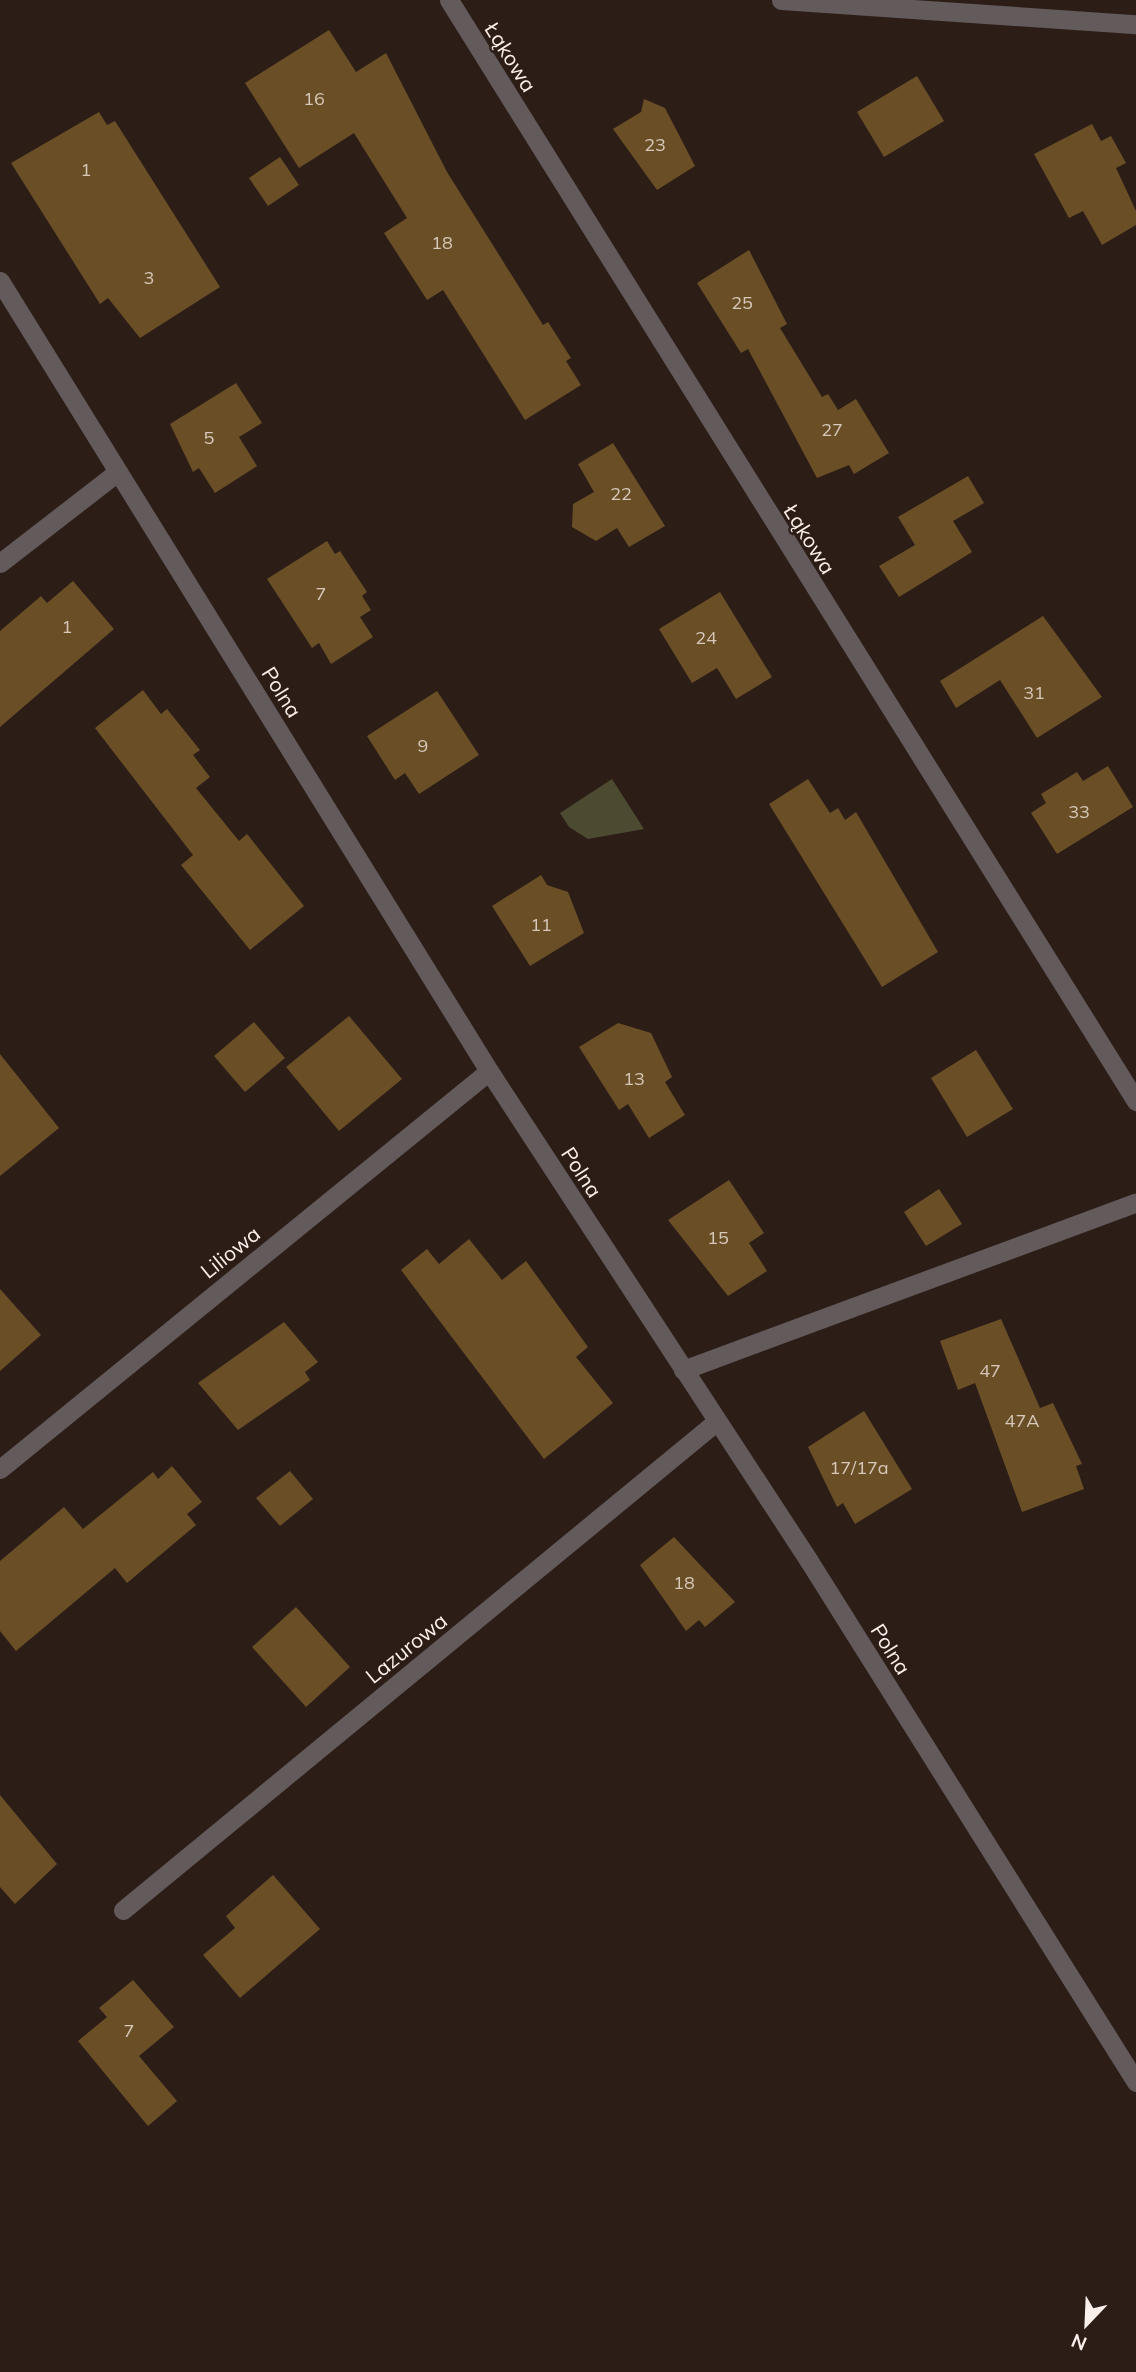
<!DOCTYPE html>
<meta charset="utf-8">
<style>
body{margin:0}
#map{position:relative;width:1136px;height:2372px;overflow:hidden;background:#2c1d17;font-family:Mulish,sans-serif}
div>[style]{position:absolute}
.green>*{inset:0;background:#4c4b31}
.building>*{inset:0;background:#6a4f26}
.minor>*{height:19px;margin:-9.5px;padding:0 9.5px;transform-origin:9.5px;border-radius:9.5px;background:#635a5b}
span{translate:-50% -50%;white-space:nowrap;text-align:center;line-height:1.15;-webkit-text-stroke:5px #2c1d17;paint-order:stroke}
.number-label{font-size:18px;color:#d7c8ba}
.number-label span{-webkit-text-stroke-width:0}
.street-label{font-size:21px;color:#fbf0ec}
.north{position:absolute;left:1052px;top:2288px;width:70px;height:70px;-webkit-text-stroke:5px #2c1d17;paint-order:stroke;rotate:203deg;font-size:19px;font-weight:700;line-height:28px;text-align:center;color:#fbf0ec}
.north::after{content:'';display:block;margin:auto;width:24px;height:32px;background:#fbf0ec;clip-path:polygon(50% 0,100% 100%,50% 72%,0 100%)}
</style>
<div id="map">
<div class="green">
<div style="clip-path:polygon(612px 779px,644px 829px,588px 839px,569px 827px,560px 813px)"></div>
</div>
<div class="building">
<div style="clip-path:polygon(329px 30px,356px 72px,386px 53px,447px 172px,543px 325px,548px 322px,571px 358px,566px 361px,581px 385px,525px 420px,443px 290px,427px 300px,384px 233px,407px 218px,354px 133px,299px 168px,245px 83px)"></div>
<div style="clip-path:polygon(917px 76px,944px 121px,884px 157px,857px 112px)"></div>
<div style="clip-path:polygon(644px 99px,665px 108px,695px 166px,657px 190px,613px 129px,641px 112px)"></div>
<div style="clip-path:polygon(99px 112px,107px 125px,115px 121px,220px 287px,140px 338px,108px 298px,100px 304px,11px 163px)"></div>
<div style="clip-path:polygon(1092px 124px,1101px 141px,1111px 136px,1126px 163px,1116px 168px,1136px 211px,1136px 225px,1102px 245px,1083px 211px,1069px 218px,1034px 154px)"></div>
<div style="clip-path:polygon(280px 157px,299px 185px,268px 206px,249px 178px)"></div>
<div style="clip-path:polygon(749px 250px,787px 324px,780px 328px,822px 397px,828px 394px,838px 410px,856px 399px,889px 453px,854px 474px,849px 465px,817px 478px,748px 349px,741px 353px,697px 283px)"></div>
<div style="clip-path:polygon(236px 383px,262px 423px,239px 437px,257px 466px,215px 493px,199px 468px,193px 472px,170px 424px)"></div>
<div style="clip-path:polygon(613px 443px,665px 526px,629px 547px,617px 528px,596px 541px,572px 527px,573px 504px,594px 492px,578px 464px)"></div>
<div style="clip-path:polygon(968px 476px,984px 503px,953px 521px,972px 552px,899px 597px,879px 566px,915px 545px,898px 517px)"></div>
<div style="clip-path:polygon(327px 541px,335px 554px,340px 551px,367px 592px,362px 596px,371px 610px,360px 617px,373px 637px,331px 664px,319px 643px,312px 648px,267px 579px)"></div>
<div style="clip-path:polygon(73px 581px,114px 629px,0 727px,0 631px,41px 596px,47px 603px)"></div>
<div style="clip-path:polygon(720px 592px,772px 677px,736px 699px,717px 668px,692px 683px,659px 629px)"></div>
<div style="clip-path:polygon(1043px 616px,1102px 697px,1037px 738px,1000px 680px,956px 708px,940px 681px)"></div>
<div style="clip-path:polygon(143px 690px,161px 714px,167px 709px,200px 750px,193px 755px,210px 777px,196px 788px,239px 841px,247px 834px,304px 906px,250px 950px,181px 865px,193px 855px,95px 728px)"></div>
<div style="clip-path:polygon(437px 691px,479px 755px,419px 794px,405px 773px,395px 780px,367px 736px)"></div>
<div style="clip-path:polygon(1108px 766px,1133px 807px,1057px 854px,1031px 813px,1046px 803px,1041px 794px,1077px 772px,1083px 781px)"></div>
<div style="clip-path:polygon(808px 779px,830px 813px,838px 808px,845px 820px,856px 812px,938px 952px,882px 987px,769px 804px)"></div>
<div style="clip-path:polygon(541px 875px,547px 885px,568px 892px,584px 933px,530px 966px,492px 906px)"></div>
<div style="clip-path:polygon(349px 1016px,402px 1079px,339px 1131px,286px 1067px)"></div>
<div style="clip-path:polygon(254px 1022px,285px 1058px,245px 1092px,214px 1056px)"></div>
<div style="clip-path:polygon(618px 1023px,651px 1033px,672px 1077px,665px 1082px,685px 1115px,649px 1138px,628px 1104px,619px 1110px,579px 1047px)"></div>
<div style="clip-path:polygon(976px 1050px,1013px 1109px,967px 1137px,931px 1078px)"></div>
<div style="clip-path:polygon(0 1054px,59px 1128px,0 1176px)"></div>
<div style="clip-path:polygon(729px 1180px,764px 1233px,749px 1243px,767px 1271px,728px 1296px,668px 1220px)"></div>
<div style="clip-path:polygon(939px 1189px,962px 1224px,926px 1246px,904px 1212px)"></div>
<div style="clip-path:polygon(469px 1239px,502px 1280px,526px 1261px,588px 1347px,576px 1357px,613px 1403px,544px 1459px,401px 1270px,427px 1249px,439px 1264px)"></div>
<div style="clip-path:polygon(0 1289px,41px 1335px,0 1371px)"></div>
<div style="clip-path:polygon(1001px 1319px,1040px 1408px,1053px 1403px,1082px 1464px,1076px 1466px,1084px 1489px,1022px 1512px,975px 1383px,958px 1390px,940px 1341px)"></div>
<div style="clip-path:polygon(284px 1322px,318px 1362px,305px 1372px,310px 1380px,238px 1430px,198px 1383px)"></div>
<div style="clip-path:polygon(864px 1411px,912px 1489px,855px 1524px,843px 1503px,837px 1507px,808px 1447px)"></div>
<div style="clip-path:polygon(172px 1466px,202px 1502px,187px 1514px,196px 1525px,127px 1583px,115px 1568px,16px 1651px,0 1631px,0 1561px,64px 1507px,83px 1529px,153px 1472px,158px 1479px)"></div>
<div style="clip-path:polygon(290px 1471px,313px 1499px,280px 1526px,256px 1498px)"></div>
<div style="clip-path:polygon(674px 1537px,735px 1602px,705px 1627px,699px 1620px,686px 1631px,640px 1565px)"></div>
<div style="clip-path:polygon(296px 1607px,350px 1667px,306px 1707px,252px 1647px)"></div>
<div style="clip-path:polygon(0 1795px,57px 1864px,15px 1904px,0 1887px)"></div>
<div style="clip-path:polygon(273px 1875px,320px 1929px,240px 1998px,203px 1955px,235px 1928px,226px 1916px)"></div>
<div style="clip-path:polygon(133px 1980px,174px 2027px,139px 2056px,177px 2101px,148px 2126px,78px 2041px,107px 2017px,99px 2008px)"></div>
</div>
<div class="minor">
<div style="left:449px;top:0;width:1298px;rotate:58.04deg"></div>
<div style="left:781px;top:0;width:356px;rotate:3.9deg"></div>
<div style="left:0;top:281px;width:929px;rotate:58.24deg"></div>
<div style="left:489px;top:1071px;width:585px;rotate:56.85deg"></div>
<div style="left:809px;top:1561px;width:615px;rotate:57.89deg"></div>
<div style="left:0;top:563px;width:147px;rotate:-37.8deg"></div>
<div style="left:683px;top:1370px;width:483px;rotate:-20.3deg"></div>
<div style="left:0;top:1469px;width:630px;rotate:-39.14deg"></div>
<div style="left:123px;top:1910px;width:769px;rotate:-39.46deg"></div>
</div>
<div class="number-label">
<span style="left:314px;top:99px">16</span>
<span style="left:655px;top:145px">23</span>
<span style="left:86px;top:170px">1</span>
<span style="left:442px;top:243px">18</span>
<span style="left:149px;top:278px">3</span>
<span style="left:742px;top:303px">25</span>
<span style="left:832px;top:430px">27</span>
<span style="left:209px;top:438px">5</span>
<span style="left:621px;top:494px">22</span>
<span style="left:321px;top:594px">7</span>
<span style="left:67px;top:627px">1</span>
<span style="left:706px;top:638px">24</span>
<span style="left:1034px;top:693px">31</span>
<span style="left:423px;top:746px">9</span>
<span style="left:1079px;top:812px">33</span>
<span style="left:541px;top:925px">11</span>
<span style="left:634px;top:1079px">13</span>
<span style="left:718px;top:1238px">15</span>
<span style="left:990px;top:1371px">47</span>
<span style="left:1022px;top:1421px">47A</span>
<span style="left:859px;top:1468px">17/17a</span>
<span style="left:684px;top:1583px">18</span>
<span style="left:129px;top:2031px">7</span>
</div>
<div class="street-label">
<span style="left:511px;top:57px;rotate:58deg">Łąkowa</span>
<span style="left:810px;top:539px;rotate:58deg">Łąkowa</span>
<span style="left:282px;top:692px;rotate:58deg">Polna</span>
<span style="left:582px;top:1172px;rotate:57deg">Polna</span>
<span style="left:230px;top:1252px;rotate:-39deg">Liliowa</span>
<span style="left:406px;top:1648px;rotate:-39deg">Lazurowa</span>
<span style="left:891px;top:1649px;rotate:58deg">Polna</span>
</div>
<div class="north">N</div>
</div>
